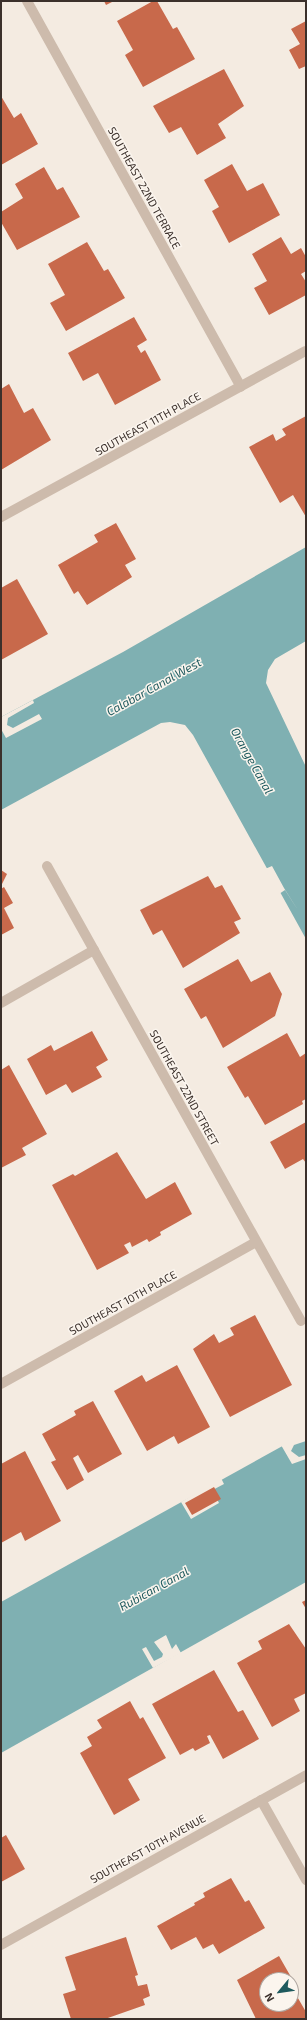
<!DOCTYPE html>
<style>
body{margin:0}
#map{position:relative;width:307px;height:2020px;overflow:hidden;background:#f4ebe1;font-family:"Exo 2",sans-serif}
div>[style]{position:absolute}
.water>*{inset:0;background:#7fb0b2}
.pier>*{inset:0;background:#f4ebe1}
.building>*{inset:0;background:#c8694b}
.minor>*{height:10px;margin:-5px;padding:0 5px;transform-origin:5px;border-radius:5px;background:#cdbbac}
span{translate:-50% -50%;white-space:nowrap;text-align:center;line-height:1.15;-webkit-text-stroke:3px #fbf5ee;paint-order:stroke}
.street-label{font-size:11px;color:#3b302b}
.water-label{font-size:12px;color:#1f5a5e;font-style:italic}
.frame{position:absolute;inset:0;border:2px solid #3b302b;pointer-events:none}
.north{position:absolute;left:259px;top:1972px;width:40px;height:40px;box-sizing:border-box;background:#fbf5ee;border:1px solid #aea6a0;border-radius:50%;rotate:241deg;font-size:11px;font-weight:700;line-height:16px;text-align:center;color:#3b302b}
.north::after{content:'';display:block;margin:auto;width:14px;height:18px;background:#1f5a5e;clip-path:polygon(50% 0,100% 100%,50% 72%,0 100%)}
</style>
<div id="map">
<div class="water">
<div style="clip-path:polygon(306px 547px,306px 641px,275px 659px,268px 670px,266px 683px,306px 767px,306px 939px,193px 735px,185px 725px,170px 722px,161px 723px,1px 810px,1px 717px,123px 652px)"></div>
<div style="clip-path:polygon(306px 1433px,306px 1582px,1px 1753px,1px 1602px)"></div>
</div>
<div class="pier">
<div style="clip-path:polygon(33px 700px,34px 703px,8px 718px,7px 725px,13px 728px,39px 714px,42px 719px,6px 738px,1px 729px,1px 717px)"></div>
<div style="clip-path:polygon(272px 866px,284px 888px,299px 912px,285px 890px,279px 894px,265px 869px)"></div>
<div style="clip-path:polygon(306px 1431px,306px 1441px,294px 1445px,291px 1451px,299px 1457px,306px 1455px,306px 1459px,292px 1464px,281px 1445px)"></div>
<div style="clip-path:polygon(221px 1478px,224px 1484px,190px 1502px,217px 1499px,219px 1503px,191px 1519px,181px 1502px)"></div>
<div style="clip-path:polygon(166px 1635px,172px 1649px,176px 1644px,181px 1653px,153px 1668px,142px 1649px,146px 1647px,154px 1661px,162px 1657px,163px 1654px,154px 1642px)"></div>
</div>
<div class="building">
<div style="clip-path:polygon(104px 1px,114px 1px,106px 5px)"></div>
<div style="clip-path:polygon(153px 1px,157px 1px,173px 29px,177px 27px,195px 59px,143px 87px,125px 55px,133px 50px,117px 21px)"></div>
<div style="clip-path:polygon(306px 21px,306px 66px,299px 69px,289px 50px,300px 44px,291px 29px)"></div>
<div style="clip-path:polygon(224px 69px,244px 106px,218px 124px,226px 138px,197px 155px,181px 127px,169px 133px,153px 106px)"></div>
<div style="clip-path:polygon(1px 96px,14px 118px,21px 113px,38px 144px,1px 165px)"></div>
<div style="clip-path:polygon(232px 164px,247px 191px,263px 183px,280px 215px,229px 243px,212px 211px,219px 207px,204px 180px)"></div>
<div style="clip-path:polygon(44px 167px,57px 190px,63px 187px,80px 217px,17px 250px,1px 222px,1px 212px,23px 198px,15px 184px)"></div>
<div style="clip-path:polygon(281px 237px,291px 254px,301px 248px,306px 257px,306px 271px,301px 274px,306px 282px,306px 295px,269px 315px,254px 288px,267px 281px,252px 254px)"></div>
<div style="clip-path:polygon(87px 242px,104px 271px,108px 269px,125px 298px,66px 331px,50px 303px,65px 295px,48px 264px)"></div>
<div style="clip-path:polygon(134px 317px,147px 340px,137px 346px,141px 353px,145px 350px,161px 380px,115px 405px,98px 373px,83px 381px,68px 353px)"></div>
<div style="clip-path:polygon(9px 384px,24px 413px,33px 408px,51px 440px,1px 470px,1px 389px)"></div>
<div style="clip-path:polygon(306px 416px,306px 517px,293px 495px,280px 503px,249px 447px,273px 434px,276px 441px,286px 435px,282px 429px)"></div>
<div style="clip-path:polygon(116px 523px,136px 559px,125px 565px,132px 577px,87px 605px,78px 591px,74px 594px,58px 565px,98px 542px,94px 535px)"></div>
<div style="clip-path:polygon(17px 579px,48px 634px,1px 660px,1px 588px)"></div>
<div style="clip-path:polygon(1px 870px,7px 874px,1px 886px)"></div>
<div style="clip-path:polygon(208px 876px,215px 888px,222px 885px,241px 919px,234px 922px,240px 933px,183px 968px,162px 930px,153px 935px,140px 910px)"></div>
<div style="clip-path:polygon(4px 887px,13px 903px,4px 908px,14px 928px,1px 935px,1px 889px)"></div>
<div style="clip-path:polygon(238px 959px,251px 982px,270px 972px,282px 994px,275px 1016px,223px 1048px,206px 1016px,201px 1019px,184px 989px)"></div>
<div style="clip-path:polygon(92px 1031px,108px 1060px,96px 1067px,102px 1077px,72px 1093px,66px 1084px,46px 1095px,27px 1059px,51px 1045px,54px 1051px)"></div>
<div style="clip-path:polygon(287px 1033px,300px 1057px,306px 1053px,306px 1099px,302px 1101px,303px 1104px,265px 1125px,248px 1096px,245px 1098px,227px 1067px)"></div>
<div style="clip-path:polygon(9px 1065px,47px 1134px,22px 1148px,26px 1155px,1px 1168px,1px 1070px)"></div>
<div style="clip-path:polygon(306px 1122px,306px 1163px,303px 1159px,285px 1169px,270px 1142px)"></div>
<div style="clip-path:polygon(117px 1152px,146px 1199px,175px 1182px,192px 1214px,160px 1232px,161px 1235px,149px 1242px,147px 1239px,132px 1247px,130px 1242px,124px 1245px,129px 1253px,97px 1270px,52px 1185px,73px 1174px,75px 1176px)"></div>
<div style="clip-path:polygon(255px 1315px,292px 1385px,230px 1417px,193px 1349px,214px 1334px,219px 1343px,234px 1335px,230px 1328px)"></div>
<div style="clip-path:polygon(177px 1365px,210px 1427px,178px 1444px,174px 1436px,147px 1451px,114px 1391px,142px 1375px,146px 1382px)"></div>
<div style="clip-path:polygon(93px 1401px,122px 1454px,88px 1473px,78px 1455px,73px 1458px,84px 1480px,67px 1490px,51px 1462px,56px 1460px,42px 1434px,76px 1415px,74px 1411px)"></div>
<div style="clip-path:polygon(25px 1451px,61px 1521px,25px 1541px,21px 1532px,1px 1543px,1px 1464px)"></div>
<div style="clip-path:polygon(214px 1487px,221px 1499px,192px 1515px,185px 1503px)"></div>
<div style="clip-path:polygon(306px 1600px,306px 1609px,302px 1602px)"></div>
<div style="clip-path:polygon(289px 1624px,306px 1649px,306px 1693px,294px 1699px,300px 1711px,272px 1727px,237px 1663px,262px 1649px,258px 1641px)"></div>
<div style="clip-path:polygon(214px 1670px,238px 1712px,243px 1710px,259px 1739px,223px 1759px,210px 1735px,207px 1736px,210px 1743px,195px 1751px,193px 1748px,180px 1755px,152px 1704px)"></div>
<div style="clip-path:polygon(130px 1701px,140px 1719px,143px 1717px,166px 1758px,128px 1779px,140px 1800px,114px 1815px,80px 1753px,92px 1746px,87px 1737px,102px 1728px,97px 1720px)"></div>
<div style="clip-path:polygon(6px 1835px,25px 1869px,1px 1882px,1px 1838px)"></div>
<div style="clip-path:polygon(231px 1878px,245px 1902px,249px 1900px,265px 1928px,219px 1954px,213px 1944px,203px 1949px,196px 1937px,171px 1950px,157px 1926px,195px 1905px,194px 1903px,205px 1897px,203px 1893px)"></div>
<div style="clip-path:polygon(126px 1937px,138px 1975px,135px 1976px,138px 1986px,147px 1984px,150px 1996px,143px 1999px,145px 2005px,105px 2019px,71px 2019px,63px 1994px,76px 1990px,65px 1957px)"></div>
<div style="clip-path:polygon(evenodd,279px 1956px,295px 1984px,291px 1986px,306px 2012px,306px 2019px,256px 2019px,237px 1980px,279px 1956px,267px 1980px,291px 1980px,291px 2004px,267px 2004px,267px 1980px)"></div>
</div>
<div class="minor">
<div style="left:27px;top:1px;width:441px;rotate:61deg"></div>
<div style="left:1px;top:517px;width:347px;rotate:-28.6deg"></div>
<div style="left:47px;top:866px;width:521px;rotate:60.83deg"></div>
<div style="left:1px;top:1003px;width:107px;rotate:-29.7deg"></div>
<div style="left:1px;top:1384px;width:292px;rotate:-29.1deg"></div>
<div style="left:261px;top:1800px;width:92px;rotate:60.6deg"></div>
<div style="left:1px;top:1945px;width:349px;rotate:-29.1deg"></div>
</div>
<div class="street-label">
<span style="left:144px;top:188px;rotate:61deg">SOUTHEAST 22ND TERRACE</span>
<span style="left:148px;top:424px;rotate:-29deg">SOUTHEAST 11TH PLACE</span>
<span style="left:184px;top:1088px;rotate:61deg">SOUTHEAST 22ND STREET</span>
<span style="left:123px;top:1303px;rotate:-29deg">SOUTHEAST 10TH PLACE</span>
<span style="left:148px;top:1849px;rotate:-29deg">SOUTHEAST 10TH AVENUE</span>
</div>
<div class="water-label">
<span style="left:154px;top:687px;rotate:-29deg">Calabar Canal West</span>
<span style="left:252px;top:761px;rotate:61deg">Orange Canal</span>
<span style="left:154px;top:1589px;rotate:-29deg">Rubican Canal</span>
</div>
<div class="frame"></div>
<div class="north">N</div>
</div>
